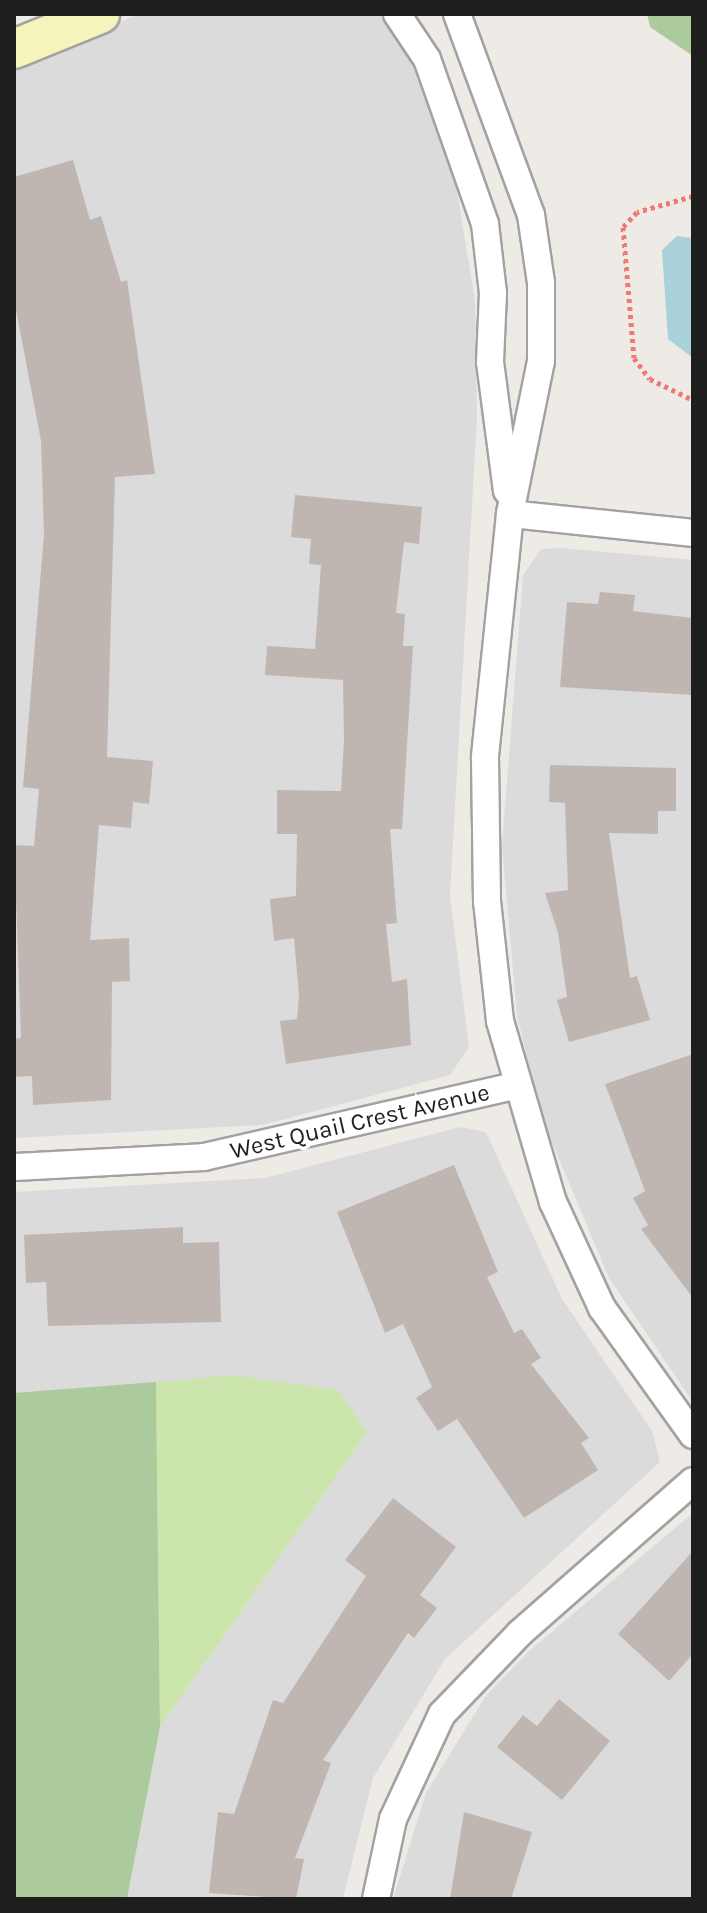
<!DOCTYPE html>
<style>
body{margin:0}
#map{position:relative;width:707px;height:1913px;overflow:hidden;background:#eeeae5;font-family:Karla,sans-serif}
div>[style]{position:absolute}
.residential>*{inset:0;background:#dcdbdb}
.grass>*{inset:0;background:#cce5ad}
.forest>*{inset:0;background:#accb9c}
.water>*{inset:0;background:#a8d1d9}
.building>*{inset:0;background:#bfb6b1}
.path>*{height:5px;margin-top:-2.5px;transform-origin:0;background:repeating-linear-gradient(90deg,#f17973 0 4px,transparent 0 8px)}
.roads{filter:drop-shadow(2px 0 #a2a2a2) drop-shadow(-2px 0 #a2a2a2) drop-shadow(0 2px #a2a2a2) drop-shadow(0 -2px #a2a2a2)}
.street>*{height:26px;margin:-13px;padding:0 13px;transform-origin:13px;border-radius:13px;background:#fff}
.secondary>*{height:38px;margin:-19px;padding:0 19px;transform-origin:19px;border-radius:19px;background:#f5f5bb}
span{translate:-50% -50%;white-space:nowrap;text-align:center;line-height:1.15;-webkit-text-stroke:7px #fff;paint-order:stroke}
.street-label{font-size:24px;color:#1e1e1e}
.frame{position:absolute;inset:0;border:16px solid #1e1e1e;pointer-events:none}
</style>
<div id="map">
<div class="residential">
<div style="clip-path:polygon(139px 14px,384px 14px,407px 51px,455px 179px,475px 301px,477px 417px,450px 896px,469px 1047px,450px 1075px,263px 1125px,14px 1138px,14px 68px)"></div>
<div style="clip-path:polygon(561px 548px,693px 560px,693px 1402px,609px 1278px,541px 1116px,517px 1015px,502px 846px,523px 575px,541px 549px)"></div>
<div style="clip-path:polygon(460px 1127px,486px 1132px,562px 1299px,652px 1431px,660px 1462px,445px 1659px,373px 1778px,343px 1899px,127px 1899px,160px 1727px,367px 1432px,14px 1395px,14px 1192px,265px 1178px)"></div>
<div style="clip-path:polygon(693px 1513px,693px 1899px,393px 1899px,426px 1793px,485px 1697px,529px 1651px)"></div>
</div>
<div class="grass">
<div style="clip-path:polygon(231px 1375px,338px 1390px,367px 1432px,160px 1727px,156px 1382px)"></div>
</div>
<div class="forest">
<div style="clip-path:polygon(647px 14px,693px 14px,693px 56px,650px 27px)"></div>
<div style="clip-path:polygon(156px 1382px,160px 1727px,127px 1899px,14px 1899px,14px 1393px)"></div>
</div>
<div class="water">
<div style="clip-path:polygon(677px 236px,693px 238px,693px 358px,668px 339px,662px 250px)"></div>
</div>
<div class="building">
<div style="clip-path:polygon(73px 160px,90px 220px,101px 216px,121px 282px,127px 280px,155px 474px,115px 477px,107px 757px,153px 761px,149px 804px,133px 802px,131px 828px,99px 825px,90px 940px,129px 938px,130px 981px,112px 982px,111px 1100px,33px 1105px,32px 1076px,14px 1077px,14px 1039px,21px 1038px,14px 845px,34px 846px,39px 789px,23px 787px,44px 534px,41px 441px,14px 299px,14px 177px)"></div>
<div style="clip-path:polygon(295px 495px,422px 507px,419px 544px,404px 542px,396px 613px,405px 614px,403px 646px,413px 646px,402px 829px,390px 829px,397px 923px,386px 924px,392px 982px,407px 979px,411px 1045px,286px 1064px,280px 1021px,297px 1019px,299px 995px,294px 938px,274px 941px,270px 899px,296px 896px,297px 834px,277px 834px,277px 790px,341px 791px,344px 739px,343px 680px,265px 675px,267px 646px,315px 649px,321px 565px,309px 564px,311px 539px,291px 537px)"></div>
<div style="clip-path:polygon(600px 592px,635px 595px,633px 611px,693px 618px,693px 695px,560px 687px,567px 602px,598px 604px)"></div>
<div style="clip-path:polygon(550px 765px,676px 768px,676px 811px,658px 811px,658px 834px,609px 833px,630px 978px,637px 976px,650px 1020px,569px 1042px,557px 1000px,567px 997px,558px 933px,545px 893px,568px 890px,565px 803px,549px 802px)"></div>
<div style="clip-path:polygon(693px 1054px,693px 1298px,641px 1229px,648px 1225px,633px 1198px,645px 1191px,605px 1084px)"></div>
<div style="clip-path:polygon(454px 1165px,498px 1272px,487px 1277px,514px 1333px,522px 1329px,541px 1358px,531px 1364px,589px 1438px,581px 1443px,598px 1470px,524px 1518px,457px 1419px,438px 1431px,416px 1398px,432px 1387px,403px 1324px,385px 1333px,337px 1212px)"></div>
<div style="clip-path:polygon(183px 1227px,183px 1243px,219px 1242px,221px 1322px,48px 1326px,46px 1282px,26px 1283px,24px 1235px)"></div>
<div style="clip-path:polygon(393px 1498px,456px 1547px,420px 1595px,437px 1608px,414px 1638px,408px 1633px,323px 1760px,331px 1763px,295px 1858px,304px 1859px,296px 1899px,209px 1893px,218px 1812px,234px 1814px,273px 1700px,283px 1703px,366px 1576px,345px 1560px)"></div>
<div style="clip-path:polygon(693px 1551px,693px 1654px,669px 1681px,618px 1634px)"></div>
<div style="clip-path:polygon(559px 1699px,610px 1741px,562px 1800px,497px 1747px,523px 1715px,537px 1726px)"></div>
<div style="clip-path:polygon(464px 1812px,532px 1832px,511px 1899px,450px 1899px)"></div>
</div>
<div class="path">
<div style="left:693px;top:196px;width:58px;rotate:164.1deg"></div>
<div style="left:637px;top:212px;width:21px;rotate:133deg"></div>
<div style="left:623px;top:227px;width:131px;rotate:85.2deg"></div>
<div style="left:634px;top:358px;width:26px;rotate:53deg"></div>
<div style="left:650px;top:379px;width:48px;rotate:26deg"></div>
</div>
<div class="roads">
<div class="street">
<div style="left:397px;top:14px;width:54px;rotate:56.3deg"></div>
<div style="left:427px;top:59px;width:175px;rotate:70.6deg"></div>
<div style="left:485px;top:224px;width:69px;rotate:83.4deg"></div>
<div style="left:493px;top:293px;width:69px;rotate:92.5deg"></div>
<div style="left:490px;top:362px;width:130px;rotate:82.5deg"></div>
<div style="left:457px;top:14px;width:214px;rotate:69.8deg"></div>
<div style="left:531px;top:215px;width:69px;rotate:81.6deg"></div>
<div style="left:541px;top:283px;width:78px;rotate:90deg"></div>
<div style="left:541px;top:361px;width:156px;rotate:101.5deg"></div>
<div style="left:510px;top:514px;width:245px;rotate:95.9deg"></div>
<div style="left:485px;top:758px;width:143px;rotate:89.2deg"></div>
<div style="left:487px;top:901px;width:121px;rotate:83.8deg"></div>
<div style="left:500px;top:1021px;width:189px;rotate:73.7deg"></div>
<div style="left:553px;top:1202px;width:117px;rotate:65.2deg"></div>
<div style="left:602px;top:1308px;width:156px;rotate:54.4deg"></div>
<div style="left:510px;top:514px;width:184px;rotate:5.9deg"></div>
<div style="left:14px;top:1167px;width:190px;rotate:-3deg"></div>
<div style="left:204px;top:1157px;width:318px;rotate:-12.9deg"></div>
<div style="left:376px;top:1899px;width:82px;rotate:-78deg"></div>
<div style="left:393px;top:1819px;width:116px;rotate:-65deg"></div>
<div style="left:442px;top:1714px;width:112px;rotate:-46.1deg"></div>
<div style="left:520px;top:1633px;width:230px;rotate:-41.3deg"></div>
</div>
<div class="secondary">
<div style="left:14px;top:49px;width:93px;rotate:-22.1deg"></div>
</div>
</div>
<div class="street-label">
<span style="left:360px;top:1122px;rotate:-13deg">West Quail Crest Avenue</span>
</div>
<div class="frame"></div>
</div>
